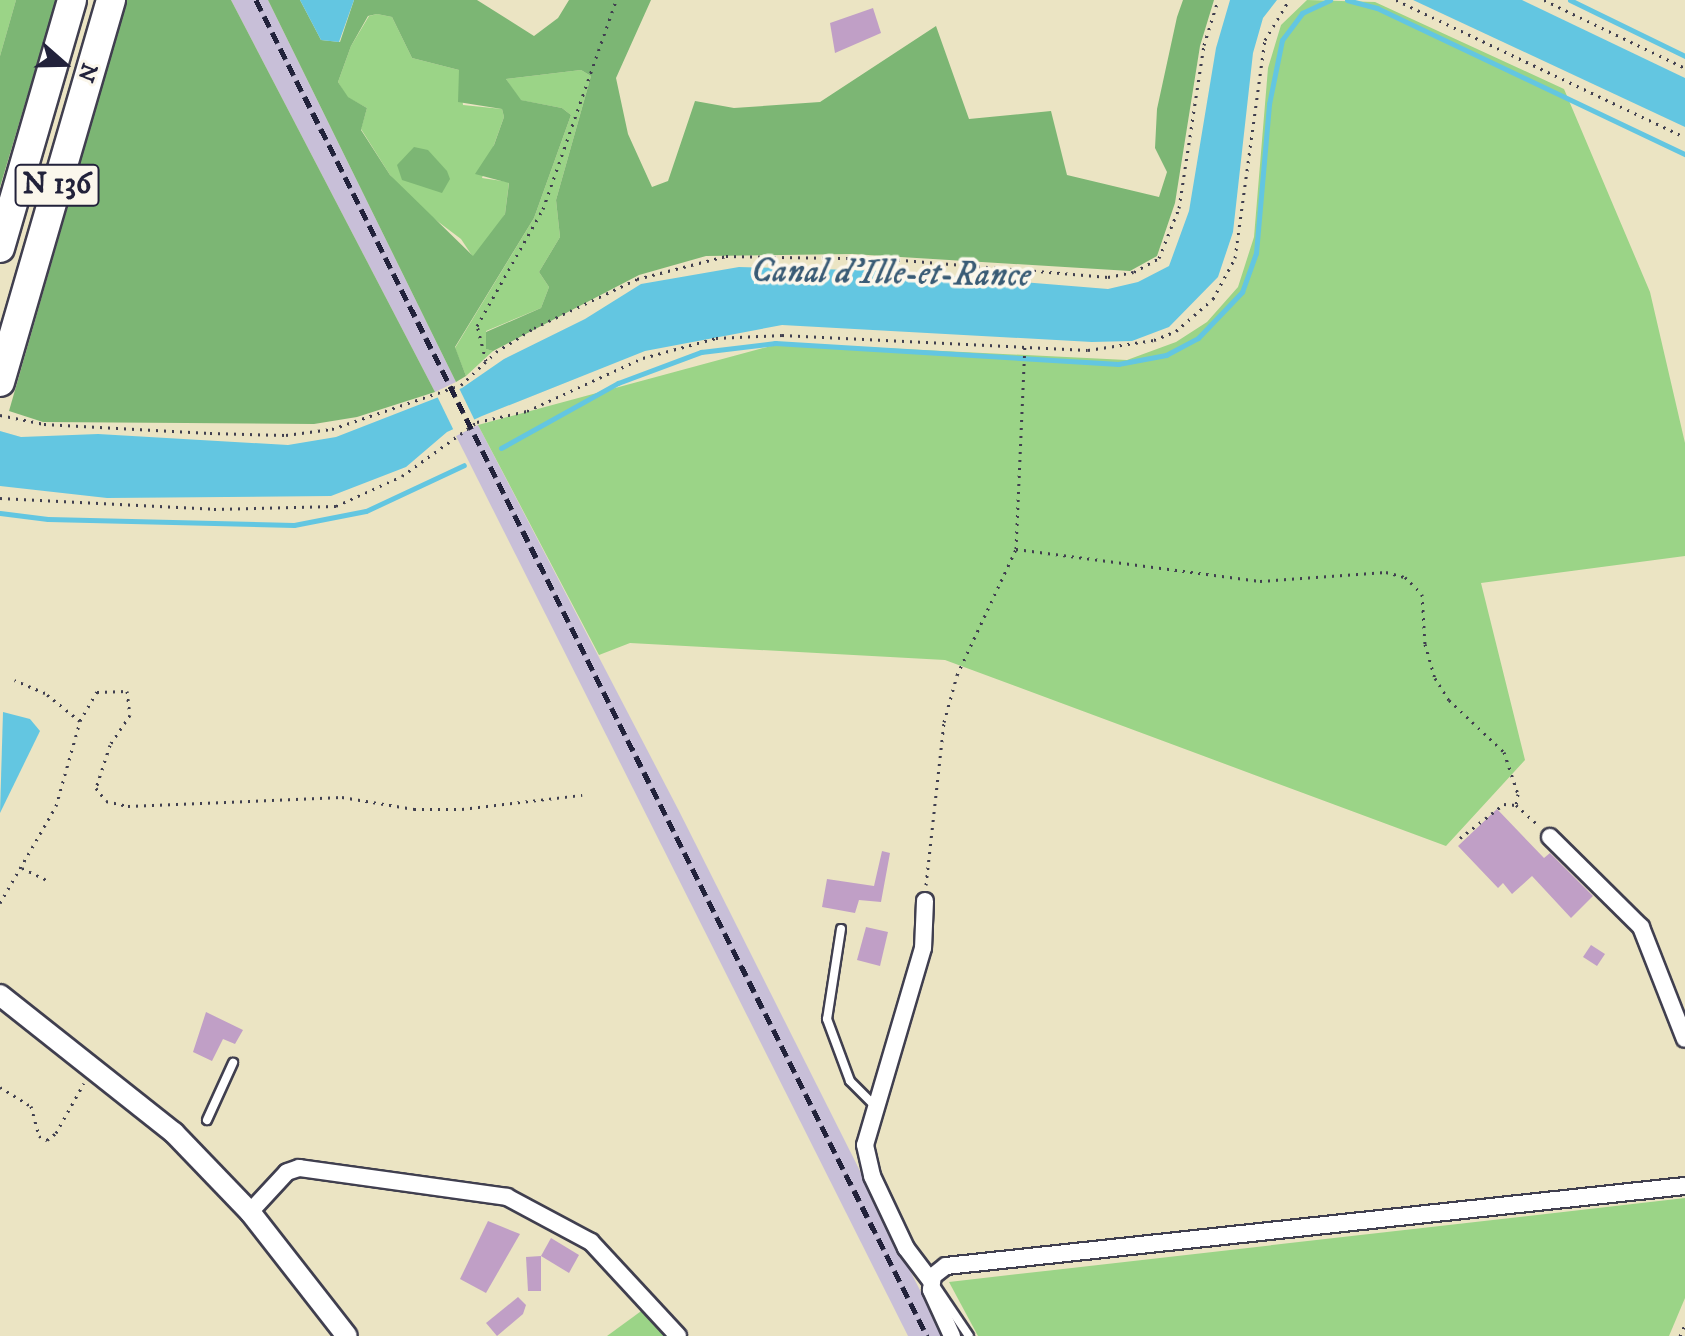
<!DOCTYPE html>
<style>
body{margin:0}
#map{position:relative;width:1685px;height:1336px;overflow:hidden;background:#ebe4c3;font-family:"IM FELL DW Pica",serif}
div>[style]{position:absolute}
.industrial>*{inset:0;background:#c8bfd8}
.green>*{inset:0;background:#9bd487}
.forest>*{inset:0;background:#7cb674}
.water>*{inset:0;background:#63c6e1}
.pier>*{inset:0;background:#ebe4c3}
.stream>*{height:5px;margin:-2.5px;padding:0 2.5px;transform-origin:2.5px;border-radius:2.5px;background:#63c6e1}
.building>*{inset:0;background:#c09fc6}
.path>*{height:3px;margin-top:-1.5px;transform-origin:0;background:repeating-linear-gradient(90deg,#403f4f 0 2px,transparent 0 8px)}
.roads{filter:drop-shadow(2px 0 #403f4f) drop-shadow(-2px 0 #403f4f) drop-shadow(0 2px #403f4f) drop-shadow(0 -2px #403f4f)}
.service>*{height:8px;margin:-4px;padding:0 4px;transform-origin:4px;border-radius:4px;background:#fff}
.minor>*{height:16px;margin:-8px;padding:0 8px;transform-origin:8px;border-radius:8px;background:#fff}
.tertiary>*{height:20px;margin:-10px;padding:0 10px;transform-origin:10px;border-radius:10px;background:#fff}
.trunk>*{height:28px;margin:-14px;padding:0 14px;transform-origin:14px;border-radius:14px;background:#fff}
.rail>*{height:5px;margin-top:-2.5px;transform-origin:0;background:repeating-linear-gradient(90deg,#22223b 0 12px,transparent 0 18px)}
span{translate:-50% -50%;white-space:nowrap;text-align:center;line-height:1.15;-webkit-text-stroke:7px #fbf7ec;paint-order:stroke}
.shield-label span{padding:2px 6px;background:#fbf7ec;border:2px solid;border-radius:6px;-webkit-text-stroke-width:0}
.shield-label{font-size:30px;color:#22223b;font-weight:700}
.water-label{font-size:34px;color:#395b75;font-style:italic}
.north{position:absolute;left:24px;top:24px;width:80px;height:80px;-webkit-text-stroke:6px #fbf7ec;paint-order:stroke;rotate:110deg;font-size:22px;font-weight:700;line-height:32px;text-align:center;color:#22223b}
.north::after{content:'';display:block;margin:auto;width:28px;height:36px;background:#22223b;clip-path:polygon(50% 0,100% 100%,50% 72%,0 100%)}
</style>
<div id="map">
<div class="industrial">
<div style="clip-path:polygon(231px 0,268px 0,456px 382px,435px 392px)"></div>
<div style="clip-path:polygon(478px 425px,679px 811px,943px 1336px,908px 1336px,456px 436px)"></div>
</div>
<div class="green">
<div style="clip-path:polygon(0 0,16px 0,0 56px)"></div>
<div style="clip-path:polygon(1307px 0,1375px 2px,1564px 89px,1650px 292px,1685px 443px,1685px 556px,1481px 583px,1525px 760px,1446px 846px,945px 660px,630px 643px,599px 655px,478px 425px,782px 343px,1127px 360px,1176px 342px,1207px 322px,1238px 287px,1254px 237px,1268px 68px,1281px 25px)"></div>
<div style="clip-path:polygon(377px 14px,392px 17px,412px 58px,459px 70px,463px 105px,502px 109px,504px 117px,482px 178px,509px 182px,505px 214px,483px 250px,473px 257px,461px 239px,412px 202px,390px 175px,361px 129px,367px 108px,347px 97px,338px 82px,351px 46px,369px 16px)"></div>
<div style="clip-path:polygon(581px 70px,591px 76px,556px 200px,560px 237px,539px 272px,549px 287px,541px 308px,486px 331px,486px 349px,493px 351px,466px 376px,455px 348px,534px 218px,571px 115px,562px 108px,520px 100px,506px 79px)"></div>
<div style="clip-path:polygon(1685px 1198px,1685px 1298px,1669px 1336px,978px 1336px,949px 1282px)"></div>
<div style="clip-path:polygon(644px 1309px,667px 1336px,607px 1336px)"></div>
</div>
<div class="forest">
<div style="clip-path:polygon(16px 0,56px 0,0 187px,0 56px)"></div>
<div style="clip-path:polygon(127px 0,231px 0,435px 392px,357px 417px,314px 424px,43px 422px,9px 411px)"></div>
<div style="clip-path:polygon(evenodd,268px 0,300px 0,321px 40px,340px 42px,354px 0,477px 0,534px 36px,558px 18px,569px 0,651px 0,616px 78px,628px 134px,652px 187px,668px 181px,695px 101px,734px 108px,820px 102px,936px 26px,969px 119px,1051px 111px,1067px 175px,1159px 197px,1167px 172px,1155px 148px,1157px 109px,1177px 17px,1183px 0,1214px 0,1200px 46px,1175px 203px,1157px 256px,1130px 271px,852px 254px,706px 256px,639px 275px,493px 351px,486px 349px,486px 332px,541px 308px,549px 287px,539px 272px,560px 237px,556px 200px,591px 76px,581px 70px,506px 79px,521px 100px,562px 108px,571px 115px,534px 218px,455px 347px,466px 376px,456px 382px,268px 0,377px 14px,392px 17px,412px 58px,459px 70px,458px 102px,502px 109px,504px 117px,494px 145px,475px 174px,509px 183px,505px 214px,473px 256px,390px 175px,361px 130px,367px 108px,348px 97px,338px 82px,351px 46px,368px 16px,377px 14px)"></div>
<div style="clip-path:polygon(414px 147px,428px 150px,447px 171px,450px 179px,442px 193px,402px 180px,397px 165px)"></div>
</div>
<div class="water">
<div style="clip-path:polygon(300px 0,354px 0,339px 42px,321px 40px)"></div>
<div style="clip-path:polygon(1230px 0,1277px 0,1263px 18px,1253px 53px,1233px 232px,1218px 277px,1169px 327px,1132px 341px,1092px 342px,782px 325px,645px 351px,482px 416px,447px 432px,406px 467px,331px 496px,107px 498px,0 486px,0 431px,21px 437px,98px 434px,288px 445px,336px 437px,462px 388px,504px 359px,585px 319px,641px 284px,739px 267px,889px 271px,1108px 289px,1138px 282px,1169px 266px,1189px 211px,1216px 48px)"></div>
<div style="clip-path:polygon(1413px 0,1522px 0,1685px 78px,1685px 127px)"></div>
<div style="clip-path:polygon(3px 712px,30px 719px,40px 731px,0 813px)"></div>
</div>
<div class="pier">
<div style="clip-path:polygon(458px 386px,476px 423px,455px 433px,437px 396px)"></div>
</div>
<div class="stream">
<div style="left:1347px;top:0;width:31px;rotate:15deg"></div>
<div style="left:1377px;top:8px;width:341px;rotate:25.4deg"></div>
<div style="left:1570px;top:0;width:128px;rotate:26deg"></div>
<div style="left:501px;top:448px;width:134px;rotate:-29.1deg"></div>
<div style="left:618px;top:383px;width:89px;rotate:-20.5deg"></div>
<div style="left:701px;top:352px;width:75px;rotate:-6.9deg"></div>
<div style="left:775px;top:343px;width:344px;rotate:3.5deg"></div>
<div style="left:1118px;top:364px;width:49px;rotate:-10.6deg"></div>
<div style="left:1166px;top:355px;width:36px;rotate:-28deg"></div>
<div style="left:1198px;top:338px;width:64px;rotate:-46.3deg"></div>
<div style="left:1242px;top:292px;width:41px;rotate:-70.3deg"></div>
<div style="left:1256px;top:253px;width:150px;rotate:-85deg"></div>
<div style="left:1269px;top:104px;width:65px;rotate:-78.5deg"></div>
<div style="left:1282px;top:40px;width:34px;rotate:-53deg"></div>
<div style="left:1302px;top:13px;width:31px;rotate:-25deg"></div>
<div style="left:0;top:513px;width:48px;rotate:7.1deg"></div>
<div style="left:48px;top:519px;width:246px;rotate:1.4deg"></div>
<div style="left:294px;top:525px;width:73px;rotate:-11deg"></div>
<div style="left:366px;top:511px;width:108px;rotate:-25.1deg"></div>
</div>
<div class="building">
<div style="clip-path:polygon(873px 8px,881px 33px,835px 53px,830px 23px)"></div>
<div style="clip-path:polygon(1497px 809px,1544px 858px,1550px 853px,1593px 896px,1571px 918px,1532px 876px,1512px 894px,1503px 883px,1498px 888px,1458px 846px)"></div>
<div style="clip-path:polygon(882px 851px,890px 853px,881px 902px,859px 900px,855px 913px,822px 907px,827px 879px,874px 886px)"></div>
<div style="clip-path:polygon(866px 927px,888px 932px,880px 966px,857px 960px)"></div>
<div style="clip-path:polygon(1591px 945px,1605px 954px,1597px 966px,1583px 957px)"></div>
<div style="clip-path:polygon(206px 1012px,243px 1030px,235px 1044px,223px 1039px,212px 1061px,193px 1052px)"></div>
<div style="clip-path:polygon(488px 1221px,520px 1234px,486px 1293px,460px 1279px)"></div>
<div style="clip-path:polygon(551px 1238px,579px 1255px,569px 1273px,541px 1256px)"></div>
<div style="clip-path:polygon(541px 1256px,541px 1291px,528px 1291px,526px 1257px)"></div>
<div style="clip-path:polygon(518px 1297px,526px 1305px,523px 1314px,497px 1336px,486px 1323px)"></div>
</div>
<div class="path">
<div style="left:1396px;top:0;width:320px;rotate:25.4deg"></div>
<div style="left:1544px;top:0;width:157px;rotate:25.7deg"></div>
<div style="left:486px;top:361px;width:36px;rotate:-104deg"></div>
<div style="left:477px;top:326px;width:134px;rotate:-60.6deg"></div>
<div style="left:543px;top:209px;width:221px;rotate:-70.7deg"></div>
<div style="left:0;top:415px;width:45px;rotate:11.6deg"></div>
<div style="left:44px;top:424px;width:166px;rotate:3.1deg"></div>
<div style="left:210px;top:433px;width:76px;rotate:1.5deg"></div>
<div style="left:286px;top:435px;width:46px;rotate:-7.4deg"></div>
<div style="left:332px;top:429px;width:136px;rotate:-18.8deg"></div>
<div style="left:461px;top:385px;width:48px;rotate:-43.3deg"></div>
<div style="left:496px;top:352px;width:45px;rotate:-32.3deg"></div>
<div style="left:534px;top:328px;width:114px;rotate:-25.4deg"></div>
<div style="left:637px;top:279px;width:92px;rotate:-14.5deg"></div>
<div style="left:726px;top:256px;width:164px;rotate:1deg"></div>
<div style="left:890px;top:259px;width:219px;rotate:4.7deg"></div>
<div style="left:1108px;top:277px;width:26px;rotate:-11deg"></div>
<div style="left:1134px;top:272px;width:29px;rotate:-29deg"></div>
<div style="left:1159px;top:258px;width:54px;rotate:-68.2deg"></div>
<div style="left:1179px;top:208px;width:165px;rotate:-81.3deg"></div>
<div style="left:1204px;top:45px;width:47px;rotate:-72.7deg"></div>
<div style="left:0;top:498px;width:214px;rotate:2.9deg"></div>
<div style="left:214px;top:509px;width:122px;rotate:-1.4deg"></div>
<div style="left:336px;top:506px;width:72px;rotate:-24.4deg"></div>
<div style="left:402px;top:476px;width:92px;rotate:-35.8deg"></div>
<div style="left:477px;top:422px;width:51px;rotate:-12.4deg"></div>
<div style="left:527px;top:411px;width:128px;rotate:-24.6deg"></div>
<div style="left:643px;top:358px;width:76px;rotate:-15.3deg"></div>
<div style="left:716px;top:338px;width:66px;rotate:-2.6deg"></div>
<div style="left:782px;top:335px;width:306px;rotate:2.8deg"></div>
<div style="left:1088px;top:350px;width:67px;rotate:-8.6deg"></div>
<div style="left:1154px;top:340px;width:24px;rotate:-22deg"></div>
<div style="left:1176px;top:331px;width:49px;rotate:-40.9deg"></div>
<div style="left:1213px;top:299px;width:47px;rotate:-61.8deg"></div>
<div style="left:1235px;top:258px;width:220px;rotate:-82.2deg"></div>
<div style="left:1265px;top:40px;width:47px;rotate:-59deg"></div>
<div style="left:1016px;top:549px;width:246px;rotate:7.5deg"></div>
<div style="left:1260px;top:581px;width:126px;rotate:-4.1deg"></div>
<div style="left:1386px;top:572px;width:20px;rotate:15deg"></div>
<div style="left:1405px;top:577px;width:24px;rotate:45deg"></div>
<div style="left:1422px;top:594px;width:50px;rotate:86.6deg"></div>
<div style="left:1425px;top:644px;width:35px;rotate:74deg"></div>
<div style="left:1435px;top:678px;width:26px;rotate:58deg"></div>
<div style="left:1449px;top:700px;width:76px;rotate:43.4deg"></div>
<div style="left:1504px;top:752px;width:44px;rotate:71.6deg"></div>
<div style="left:1518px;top:794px;width:11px;rotate:100deg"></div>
<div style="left:80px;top:721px;width:34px;rotate:-60deg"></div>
<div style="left:97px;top:692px;width:30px;rotate:-2deg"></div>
<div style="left:127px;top:691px;width:24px;rotate:83deg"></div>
<div style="left:130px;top:715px;width:36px;rotate:124deg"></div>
<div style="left:110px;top:745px;width:45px;rotate:108deg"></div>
<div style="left:96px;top:788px;width:16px;rotate:52deg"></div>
<div style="left:106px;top:801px;width:23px;rotate:13deg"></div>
<div style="left:128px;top:806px;width:214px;rotate:-2.4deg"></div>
<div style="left:342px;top:797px;width:73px;rotate:9.5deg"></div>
<div style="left:414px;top:809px;width:48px"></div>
<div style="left:462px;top:809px;width:121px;rotate:-6.7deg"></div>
<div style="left:1460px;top:838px;width:56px;rotate:-37.7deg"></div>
<div style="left:1504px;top:804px;width:12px;rotate:5deg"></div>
<div style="left:1516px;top:805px;width:31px;rotate:42deg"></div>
<div style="left:22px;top:868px;width:28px;rotate:26deg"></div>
<div style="left:926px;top:885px;width:164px;rotate:-83.7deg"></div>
<div style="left:944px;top:722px;width:49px;rotate:-74.5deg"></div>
<div style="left:957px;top:675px;width:139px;rotate:-64.9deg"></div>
<div style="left:1016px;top:549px;width:204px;rotate:-87.5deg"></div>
<div style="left:0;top:903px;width:112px;rotate:-60deg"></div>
<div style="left:56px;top:806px;width:88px;rotate:-74.2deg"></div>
<div style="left:80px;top:721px;width:45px;rotate:-141.3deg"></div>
<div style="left:45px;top:693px;width:33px;rotate:-157deg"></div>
<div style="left:0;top:1087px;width:36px;rotate:32deg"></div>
<div style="left:31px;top:1106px;width:31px;rotate:75deg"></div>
<div style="left:39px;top:1136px;width:9px;rotate:27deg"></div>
<div style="left:47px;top:1140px;width:11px;rotate:-38deg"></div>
<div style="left:56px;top:1133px;width:57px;rotate:-60.8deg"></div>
<div style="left:1680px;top:1336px;width:13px;rotate:-67deg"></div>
</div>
<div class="roads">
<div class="service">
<div style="left:841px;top:929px;width:91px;rotate:98.8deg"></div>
<div style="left:827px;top:1019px;width:66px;rotate:69.6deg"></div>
<div style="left:850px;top:1081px;width:35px;rotate:45deg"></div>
<div style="left:207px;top:1120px;width:63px;rotate:-65.5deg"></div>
<div style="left:932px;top:1281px;width:66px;rotate:56.1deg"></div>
</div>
<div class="minor">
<div style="left:1550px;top:837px;width:128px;rotate:44.7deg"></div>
<div style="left:1641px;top:927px;width:120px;rotate:68.6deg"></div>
<div style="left:925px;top:901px;width:47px;rotate:92.4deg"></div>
<div style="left:923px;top:948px;width:205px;rotate:106.4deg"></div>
<div style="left:865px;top:1145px;width:32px;rotate:77deg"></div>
<div style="left:872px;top:1176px;width:80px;rotate:64.7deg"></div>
<div style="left:906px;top:1248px;width:41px;rotate:52.9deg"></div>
<div style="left:250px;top:1212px;width:54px;rotate:-47.2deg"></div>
<div style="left:287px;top:1172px;width:13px;rotate:-18deg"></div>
<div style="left:299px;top:1168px;width:210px;rotate:7.9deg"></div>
<div style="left:507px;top:1197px;width:95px;rotate:28.2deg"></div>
<div style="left:591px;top:1242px;width:128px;rotate:47.2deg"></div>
<div style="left:952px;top:1336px;width:51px;rotate:-114.5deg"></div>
<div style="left:931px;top:1290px;width:14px;rotate:-82deg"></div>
<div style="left:933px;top:1276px;width:16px;rotate:-38deg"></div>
<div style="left:946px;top:1266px;width:743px;rotate:-6.18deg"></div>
</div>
<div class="tertiary">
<div style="left:0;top:995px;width:222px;rotate:38.4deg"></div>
<div style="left:174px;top:1133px;width:110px;rotate:46.1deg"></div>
<div style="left:250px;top:1212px;width:157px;rotate:52deg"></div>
</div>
<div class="trunk">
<div style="left:0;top:248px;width:258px;rotate:-73.8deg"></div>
<div style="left:0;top:382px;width:398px;rotate:-73.8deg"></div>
</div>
</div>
<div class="rail">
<div style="left:256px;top:0;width:1495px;rotate:63.33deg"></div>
</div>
<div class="shield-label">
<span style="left:57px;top:185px">N 136</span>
</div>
<div class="water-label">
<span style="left:891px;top:274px;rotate:1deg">Canal d'Ille-et-Rance</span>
</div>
<div class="north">N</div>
</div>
